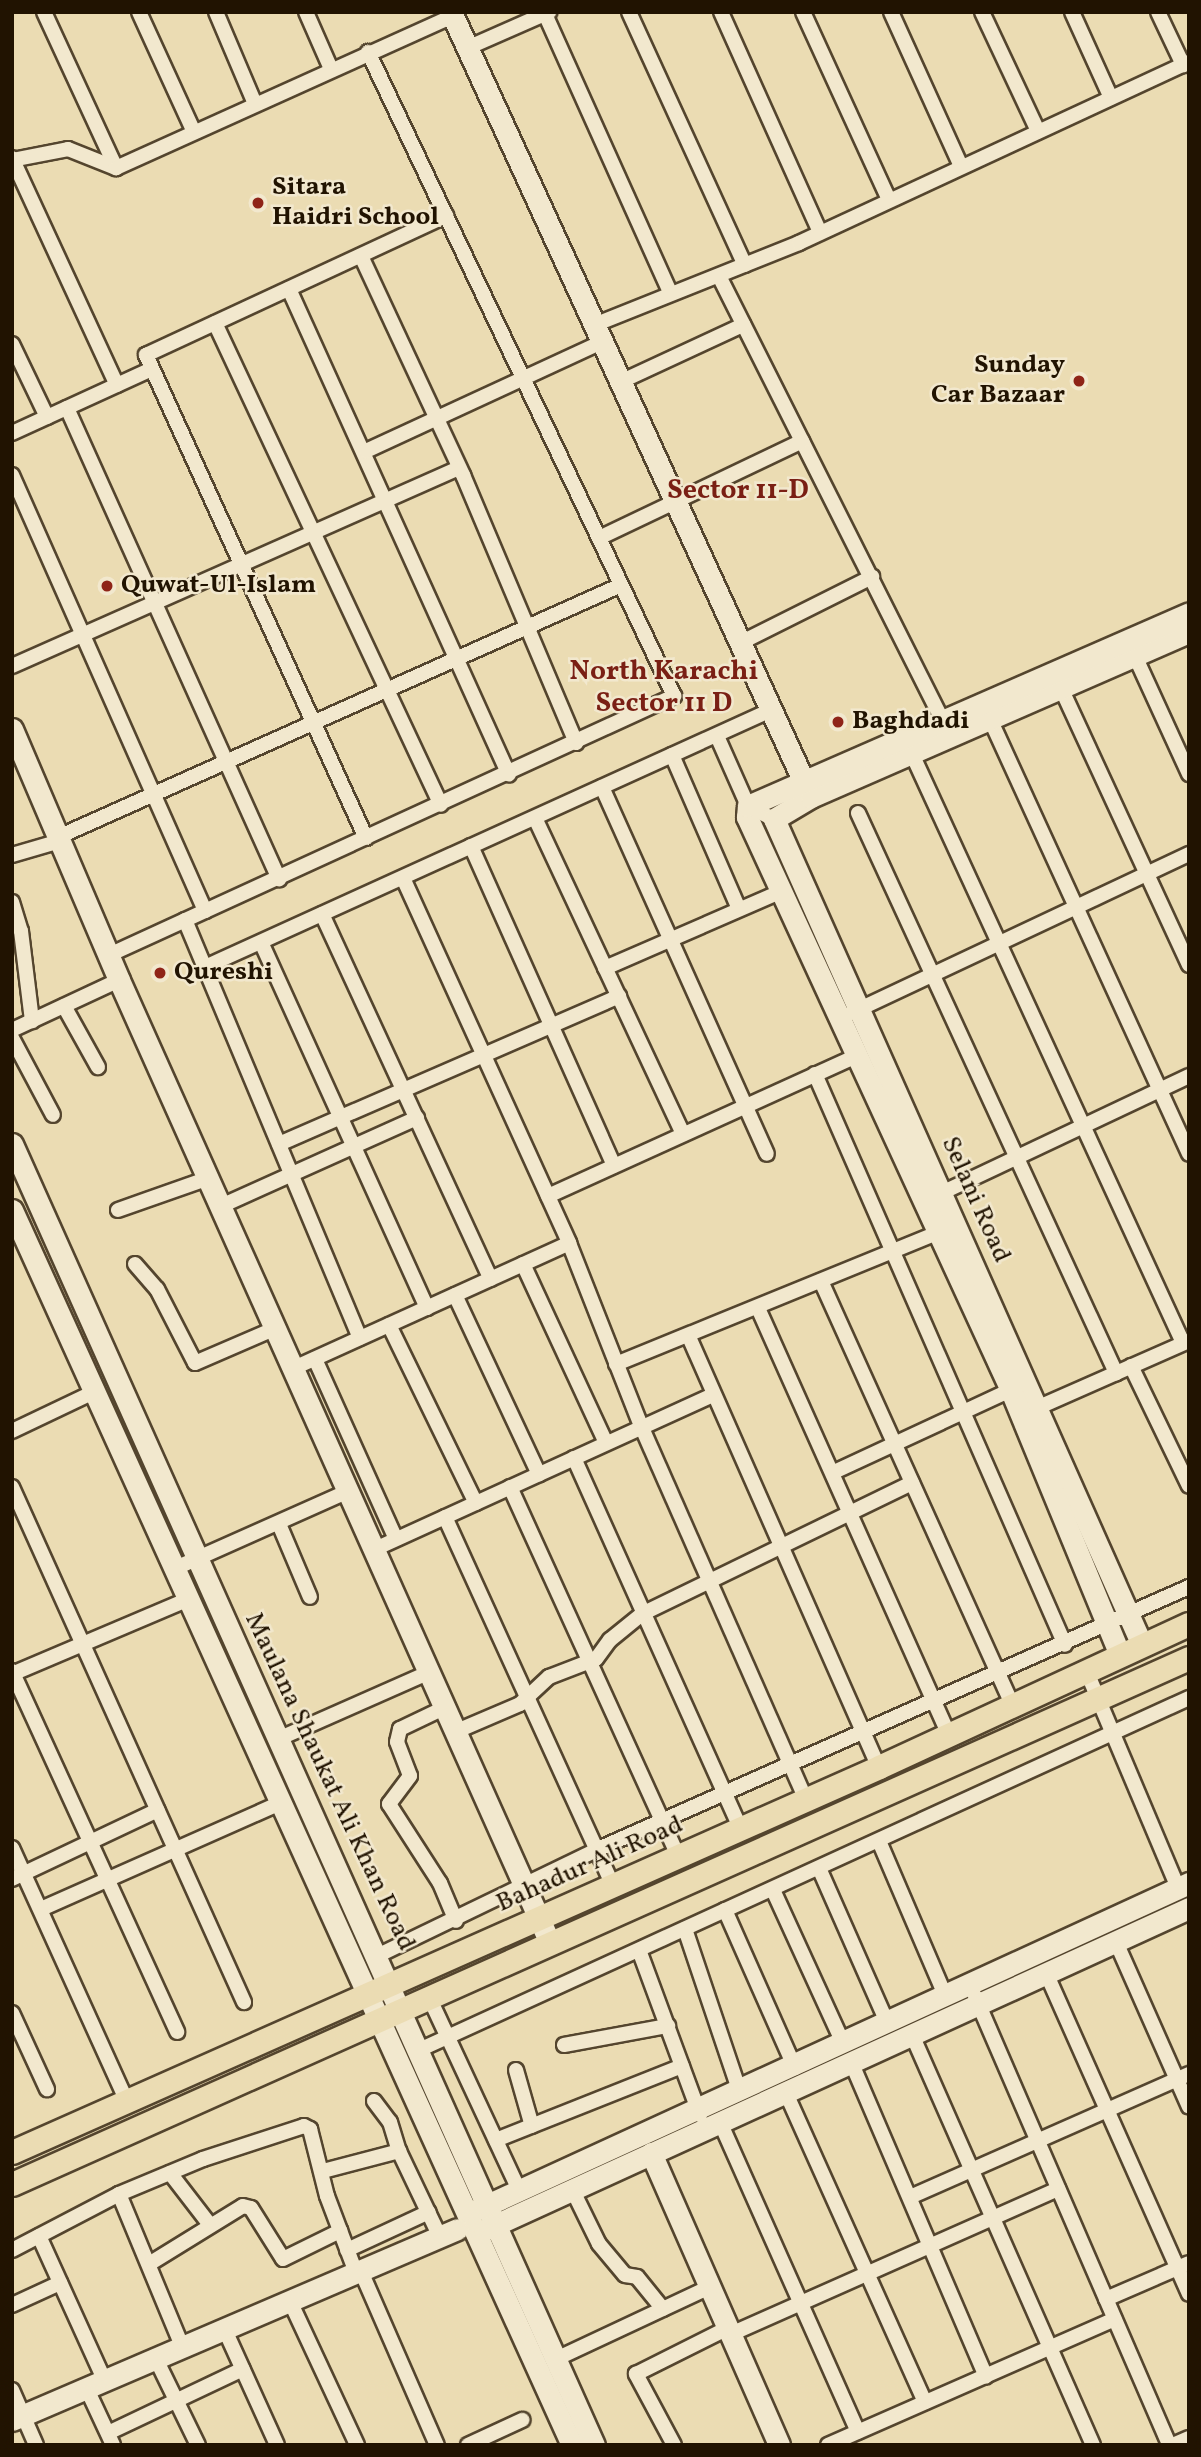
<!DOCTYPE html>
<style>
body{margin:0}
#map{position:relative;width:1201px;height:2457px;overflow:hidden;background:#ebdcb3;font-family:Vollkorn,serif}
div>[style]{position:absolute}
.roads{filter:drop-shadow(2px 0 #54452e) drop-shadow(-2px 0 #54452e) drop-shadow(0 2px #54452e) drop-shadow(0 -2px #54452e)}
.street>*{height:14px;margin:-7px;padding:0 7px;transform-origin:7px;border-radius:7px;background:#f2e8ce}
.secondary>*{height:21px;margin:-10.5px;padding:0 10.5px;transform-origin:10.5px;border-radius:10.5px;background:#f2e8ce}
.primary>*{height:23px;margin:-11.5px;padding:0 11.5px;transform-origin:11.5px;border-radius:11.5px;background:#ebdcb3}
.dots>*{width:19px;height:19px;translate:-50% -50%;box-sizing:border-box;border:4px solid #f2e8ce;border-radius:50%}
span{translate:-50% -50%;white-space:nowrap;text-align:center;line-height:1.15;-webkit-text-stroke:5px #f2e8ce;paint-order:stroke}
.poi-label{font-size:26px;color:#211301;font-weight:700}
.left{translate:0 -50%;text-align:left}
.right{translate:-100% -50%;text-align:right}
.street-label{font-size:26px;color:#211301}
.neighbourhood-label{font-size:28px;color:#7a1f14;font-weight:700}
.frame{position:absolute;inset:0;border:14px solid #211301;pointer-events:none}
</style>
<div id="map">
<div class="roads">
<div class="street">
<div style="left:44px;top:12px;width:172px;rotate:65.2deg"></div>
<div style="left:139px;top:12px;width:132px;rotate:65.4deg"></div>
<div style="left:216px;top:12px;width:100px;rotate:67deg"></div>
<div style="left:306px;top:12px;width:62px;rotate:66.3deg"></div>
<div style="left:629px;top:12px;width:278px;rotate:65.4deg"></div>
<div style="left:721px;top:12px;width:239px;rotate:65.8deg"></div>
<div style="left:803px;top:12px;width:205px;rotate:65.4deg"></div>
<div style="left:891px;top:12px;width:169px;rotate:65.6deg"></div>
<div style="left:982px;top:12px;width:132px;rotate:64.8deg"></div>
<div style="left:1072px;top:12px;width:94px;rotate:65.6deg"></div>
<div style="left:1158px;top:12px;width:59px;rotate:64.7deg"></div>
<div style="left:545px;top:14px;width:305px;rotate:65.8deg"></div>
<div style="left:467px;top:48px;width:90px;rotate:-23.7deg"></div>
<div style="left:12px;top:158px;width:250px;rotate:65.2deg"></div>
<div style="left:12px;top:160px;width:57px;rotate:-11.1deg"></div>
<div style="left:68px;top:149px;width:52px;rotate:21.6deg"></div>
<div style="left:116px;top:168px;width:369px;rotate:-24.3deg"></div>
<div style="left:361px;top:256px;width:242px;rotate:65deg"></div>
<div style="left:463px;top:475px;width:291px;rotate:67.1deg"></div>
<div style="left:719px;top:276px;width:498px;rotate:63.3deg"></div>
<div style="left:289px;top:289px;width:533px;rotate:65.64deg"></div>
<div style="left:215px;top:323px;width:532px;rotate:64.88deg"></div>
<div style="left:594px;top:325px;width:221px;rotate:-21.8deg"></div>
<div style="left:799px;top:243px;width:430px;rotate:-24.9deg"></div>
<div style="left:12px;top:344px;width:81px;rotate:64.4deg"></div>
<div style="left:620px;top:382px;width:136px;rotate:-24.9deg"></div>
<div style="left:67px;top:408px;width:517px;rotate:65.77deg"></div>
<div style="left:12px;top:433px;width:154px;rotate:-24.6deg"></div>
<div style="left:366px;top:451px;width:260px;rotate:-24.8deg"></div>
<div style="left:12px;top:475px;width:477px;rotate:66.1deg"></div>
<div style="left:599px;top:538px;width:225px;rotate:-25.5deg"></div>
<div style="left:740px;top:643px;width:148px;rotate:-26.6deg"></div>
<div style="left:1135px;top:656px;width:130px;rotate:65.4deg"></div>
<div style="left:12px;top:666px;width:487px;rotate:-23.9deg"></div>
<div style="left:1061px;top:688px;width:305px;rotate:65.2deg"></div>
<div style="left:990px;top:719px;width:478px;rotate:65.4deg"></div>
<div style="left:717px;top:736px;width:77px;rotate:66.1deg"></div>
<div style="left:748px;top:806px;width:29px;rotate:27deg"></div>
<div style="left:912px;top:754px;width:648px;rotate:65.29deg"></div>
<div style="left:672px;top:755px;width:168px;rotate:66.5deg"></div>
<div style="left:602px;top:787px;width:402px;rotate:65.8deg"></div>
<div style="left:858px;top:813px;width:617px;rotate:65.26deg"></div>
<div style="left:535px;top:818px;width:349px;rotate:64.9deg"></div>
<div style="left:58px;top:837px;width:617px;rotate:-24.11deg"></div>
<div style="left:366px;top:838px;width:531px;rotate:-114.49deg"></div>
<div style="left:146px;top:355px;width:331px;rotate:-24.9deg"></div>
<div style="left:471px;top:846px;width:350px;rotate:65.9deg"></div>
<div style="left:12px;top:855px;width:50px;rotate:-16.3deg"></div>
<div style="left:403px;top:878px;width:401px;rotate:65.5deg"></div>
<div style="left:569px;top:1243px;width:199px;rotate:68.5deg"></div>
<div style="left:642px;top:1428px;width:407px;rotate:66.2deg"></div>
<div style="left:12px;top:902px;width:30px;rotate:73deg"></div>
<div style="left:21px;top:931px;width:91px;rotate:83deg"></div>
<div style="left:322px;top:914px;width:402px;rotate:65.2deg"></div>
<div style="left:185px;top:920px;width:453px;rotate:67.3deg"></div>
<div style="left:261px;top:942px;width:402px;rotate:65.6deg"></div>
<div style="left:109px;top:955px;width:622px;rotate:-24.63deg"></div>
<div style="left:674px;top:696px;width:713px;rotate:-115.41deg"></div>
<div style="left:205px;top:967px;width:622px;rotate:-24.42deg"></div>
<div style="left:605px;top:968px;width:191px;rotate:-23.5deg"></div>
<div style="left:64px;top:1006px;width:70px;rotate:60.9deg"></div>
<div style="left:851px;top:1013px;width:374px;rotate:-25.2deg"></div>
<div style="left:12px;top:1030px;width:118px;rotate:-25deg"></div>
<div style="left:12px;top:1038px;width:87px;rotate:62deg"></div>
<div style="left:815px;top:1074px;width:623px;rotate:66.35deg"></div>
<div style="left:279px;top:1144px;width:371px;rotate:-23.5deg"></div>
<div style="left:548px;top:1196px;width:338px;rotate:-24.4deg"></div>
<div style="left:933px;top:1197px;width:283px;rotate:-25.3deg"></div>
<div style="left:221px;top:1206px;width:215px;rotate:-24.2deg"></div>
<div style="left:118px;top:1210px;width:96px;rotate:-19.4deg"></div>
<div style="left:135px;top:1264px;width:33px;rotate:49deg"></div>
<div style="left:157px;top:1289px;width:83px;rotate:62.8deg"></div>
<div style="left:195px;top:1363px;width:88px;rotate:-23.4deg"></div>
<div style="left:523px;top:1264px;width:197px;rotate:65.1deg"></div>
<div style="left:821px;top:1281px;width:465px;rotate:65.7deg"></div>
<div style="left:455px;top:1295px;width:198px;rotate:64.9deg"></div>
<div style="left:758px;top:1308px;width:467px;rotate:65.9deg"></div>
<div style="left:389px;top:1325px;width:198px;rotate:64deg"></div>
<div style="left:689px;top:1337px;width:470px;rotate:66.2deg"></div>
<div style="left:315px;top:1359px;width:197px;rotate:65.8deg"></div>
<div style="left:616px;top:1364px;width:349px;rotate:-22.2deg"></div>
<div style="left:1131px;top:1366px;width:133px;rotate:64.2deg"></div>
<div style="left:294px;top:1368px;width:302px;rotate:-24.4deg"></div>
<div style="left:1030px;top:1411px;width:174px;rotate:-23.8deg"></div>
<div style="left:12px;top:1431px;width:93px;rotate:-25.5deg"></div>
<div style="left:574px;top:1458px;width:407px;rotate:65.8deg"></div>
<div style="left:834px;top:1472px;width:195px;rotate:-24.9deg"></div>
<div style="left:12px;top:1487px;width:565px;rotate:65.75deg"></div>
<div style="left:510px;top:1487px;width:405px;rotate:65.5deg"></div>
<div style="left:445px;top:1517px;width:405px;rotate:65.5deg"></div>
<div style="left:279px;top:1524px;width:79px;rotate:67deg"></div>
<div style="left:375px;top:1549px;width:371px;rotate:-24.5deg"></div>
<div style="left:178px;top:1567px;width:187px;rotate:-24deg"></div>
<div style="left:1086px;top:1670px;width:237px;rotate:67.1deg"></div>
<div style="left:12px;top:1671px;width:397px;rotate:65.4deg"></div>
<div style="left:12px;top:1674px;width:194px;rotate:-23deg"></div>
<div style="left:446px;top:1707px;width:51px;rotate:154.4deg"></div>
<div style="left:400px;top:1729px;width:13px;rotate:103deg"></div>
<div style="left:397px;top:1742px;width:36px;rotate:69deg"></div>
<div style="left:410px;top:1776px;width:35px;rotate:127deg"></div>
<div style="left:389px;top:1804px;width:94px;rotate:57.2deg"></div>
<div style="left:440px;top:1883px;width:41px;rotate:67.2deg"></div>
<div style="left:457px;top:1731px;width:69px;rotate:-23.2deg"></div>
<div style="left:520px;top:1704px;width:40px;rotate:-43deg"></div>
<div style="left:549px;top:1677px;width:50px;rotate:-21deg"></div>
<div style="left:596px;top:1659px;width:24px;rotate:-54deg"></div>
<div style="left:610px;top:1640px;width:41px;rotate:-39.1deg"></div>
<div style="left:642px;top:1614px;width:300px;rotate:-25.9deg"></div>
<div style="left:278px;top:1739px;width:166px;rotate:-23.8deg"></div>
<div style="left:879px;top:1841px;width:168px;rotate:66.8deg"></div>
<div style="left:12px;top:1848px;width:279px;rotate:65.6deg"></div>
<div style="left:819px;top:1868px;width:168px;rotate:66.2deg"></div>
<div style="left:12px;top:1879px;width:161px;rotate:-25.3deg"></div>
<div style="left:773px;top:1890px;width:168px;rotate:65.4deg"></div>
<div style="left:41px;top:1909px;width:261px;rotate:-23.9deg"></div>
<div style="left:725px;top:1910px;width:173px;rotate:66.1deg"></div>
<div style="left:685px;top:1929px;width:172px;rotate:71.4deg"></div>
<div style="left:1116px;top:1942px;width:180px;rotate:66.1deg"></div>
<div style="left:639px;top:1950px;width:176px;rotate:69.7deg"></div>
<div style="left:377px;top:1956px;width:243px;rotate:-25.8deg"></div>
<div style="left:596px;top:1850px;width:649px;rotate:-23.92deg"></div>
<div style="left:1047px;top:1975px;width:349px;rotate:66deg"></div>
<div style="left:975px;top:1996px;width:489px;rotate:66.6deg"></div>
<div style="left:429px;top:1997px;width:215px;rotate:65deg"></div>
<div style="left:12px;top:2013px;width:84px;rotate:65.3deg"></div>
<div style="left:913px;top:2037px;width:446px;rotate:66.2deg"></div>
<div style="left:564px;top:2045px;width:106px;rotate:-10.4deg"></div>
<div style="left:419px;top:2050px;width:847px;rotate:-24.57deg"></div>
<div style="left:852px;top:2064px;width:340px;rotate:66.8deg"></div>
<div style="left:516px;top:2070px;width:58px;rotate:74.1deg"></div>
<div style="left:786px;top:2093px;width:339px;rotate:65.8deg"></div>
<div style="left:374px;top:2101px;width:26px;rotate:53deg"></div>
<div style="left:390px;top:2122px;width:30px;rotate:73deg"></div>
<div style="left:720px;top:2122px;width:339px;rotate:66deg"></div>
<div style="left:496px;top:2140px;width:200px;rotate:-21.7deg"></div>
<div style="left:323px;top:2171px;width:79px;rotate:-14.7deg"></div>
<div style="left:399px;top:2151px;width:93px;rotate:64.5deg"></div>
<div style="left:170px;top:2173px;width:66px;rotate:52.4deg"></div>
<div style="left:572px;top:2189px;width:61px;rotate:63.9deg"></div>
<div style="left:599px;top:2244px;width:40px;rotate:50deg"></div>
<div style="left:625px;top:2275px;width:12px;rotate:9deg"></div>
<div style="left:637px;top:2277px;width:41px;rotate:50.9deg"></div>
<div style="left:119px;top:2194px;width:165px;rotate:67.5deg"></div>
<div style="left:910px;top:2197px;width:305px;rotate:-23.8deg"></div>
<div style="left:39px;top:2236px;width:157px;rotate:65.6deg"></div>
<div style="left:12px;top:2250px;width:121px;rotate:-27.6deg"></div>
<div style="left:119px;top:2194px;width:91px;rotate:-22.6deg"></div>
<div style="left:203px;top:2159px;width:106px;rotate:-18.1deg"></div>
<div style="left:304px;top:2126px;width:7px;rotate:27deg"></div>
<div style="left:310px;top:2129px;width:69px;rotate:75.8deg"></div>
<div style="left:327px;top:2196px;width:79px;rotate:69.3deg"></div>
<div style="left:347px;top:2250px;width:90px;rotate:-24.9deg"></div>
<div style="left:149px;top:2264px;width:110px;rotate:-31.7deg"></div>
<div style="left:243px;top:2206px;width:8px;rotate:14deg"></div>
<div style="left:251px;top:2208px;width:60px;rotate:57.9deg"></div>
<div style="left:283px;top:2259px;width:64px;rotate:-26.2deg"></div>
<div style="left:360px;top:2269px;width:192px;rotate:66.4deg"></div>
<div style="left:289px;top:2299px;width:161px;rotate:65deg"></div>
<div style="left:1106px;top:2299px;width:90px;rotate:-23.4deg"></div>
<div style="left:12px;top:2305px;width:53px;rotate:-24.6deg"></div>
<div style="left:224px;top:2328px;width:128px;rotate:65.6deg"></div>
<div style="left:731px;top:2334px;width:358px;rotate:-23.9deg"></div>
<div style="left:155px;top:2357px;width:98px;rotate:64deg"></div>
<div style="left:556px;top:2359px;width:170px;rotate:-25.1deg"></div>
<div style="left:86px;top:2387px;width:64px;rotate:65deg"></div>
<div style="left:12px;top:2390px;width:60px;rotate:66.4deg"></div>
<div style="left:108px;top:2433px;width:149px;rotate:-25.4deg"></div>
<div style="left:468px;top:2445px;width:60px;rotate:-24.8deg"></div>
<div style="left:674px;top:2445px;width:81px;rotate:-118.2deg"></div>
<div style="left:636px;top:2374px;width:103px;rotate:-26.6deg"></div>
<div style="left:828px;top:2445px;width:313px;rotate:-23.7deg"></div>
<div style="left:1173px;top:2445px;width:17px;rotate:-24deg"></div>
</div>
<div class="secondary">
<div style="left:451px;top:12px;width:847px;rotate:65.37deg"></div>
<div style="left:12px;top:729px;width:273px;rotate:66.9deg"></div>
<div style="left:119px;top:980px;width:1055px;rotate:65.89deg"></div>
<div style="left:12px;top:1144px;width:1425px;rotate:65.9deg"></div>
<div style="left:12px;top:1210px;width:1356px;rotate:65.61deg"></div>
<div style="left:1142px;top:1645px;width:904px;rotate:-114.01deg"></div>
<div style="left:774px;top:819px;width:43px;rotate:-30.7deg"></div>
<div style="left:811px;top:797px;width:412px;rotate:-23.6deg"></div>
<div style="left:1120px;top:1655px;width:287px;rotate:-112.4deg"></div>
<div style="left:1011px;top:1390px;width:631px;rotate:-114.74deg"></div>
<div style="left:747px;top:817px;width:11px;rotate:-85deg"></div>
<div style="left:748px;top:806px;width:481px;rotate:-23.6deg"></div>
<div style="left:651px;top:2153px;width:319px;rotate:66.3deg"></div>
<div style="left:474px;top:2211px;width:787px;rotate:-24.64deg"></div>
<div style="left:484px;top:2230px;width:775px;rotate:-24.55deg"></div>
<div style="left:12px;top:2420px;width:484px;rotate:-23.2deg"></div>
</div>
<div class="primary">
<div style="left:12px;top:2152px;width:949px;rotate:-23.94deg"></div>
<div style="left:879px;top:1767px;width:341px;rotate:-24.8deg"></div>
<div style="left:12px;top:2184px;width:1289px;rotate:-24.08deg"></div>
</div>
</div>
<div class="dots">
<div style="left:258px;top:203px;background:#8f2418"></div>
<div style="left:1079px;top:381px;background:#8f2418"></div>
<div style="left:107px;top:586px;background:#8f2418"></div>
<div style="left:838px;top:722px;background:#8f2418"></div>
<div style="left:160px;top:973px;background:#8f2418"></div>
</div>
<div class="poi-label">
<span class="left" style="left:272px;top:203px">Sitara<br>Haidri School</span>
<span class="right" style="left:1065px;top:381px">Sunday<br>Car Bazaar</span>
<span class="left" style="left:121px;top:586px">Quwat-Ul-Islam</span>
<span class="left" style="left:852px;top:722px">Baghdadi</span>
<span class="left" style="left:174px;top:973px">Qureshi</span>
</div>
<div class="street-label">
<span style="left:975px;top:1200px;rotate:66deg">Selani Road</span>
<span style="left:329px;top:1782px;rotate:65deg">Maulana Shaukat Ali Khan Road</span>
<span style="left:590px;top:1865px;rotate:-24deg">Bahadur Ali Road</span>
</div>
<div class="neighbourhood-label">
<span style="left:738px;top:491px">Sector 11-D</span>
<span style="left:664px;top:688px">North Karachi<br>Sector 11 D</span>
</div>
<div class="frame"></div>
</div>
